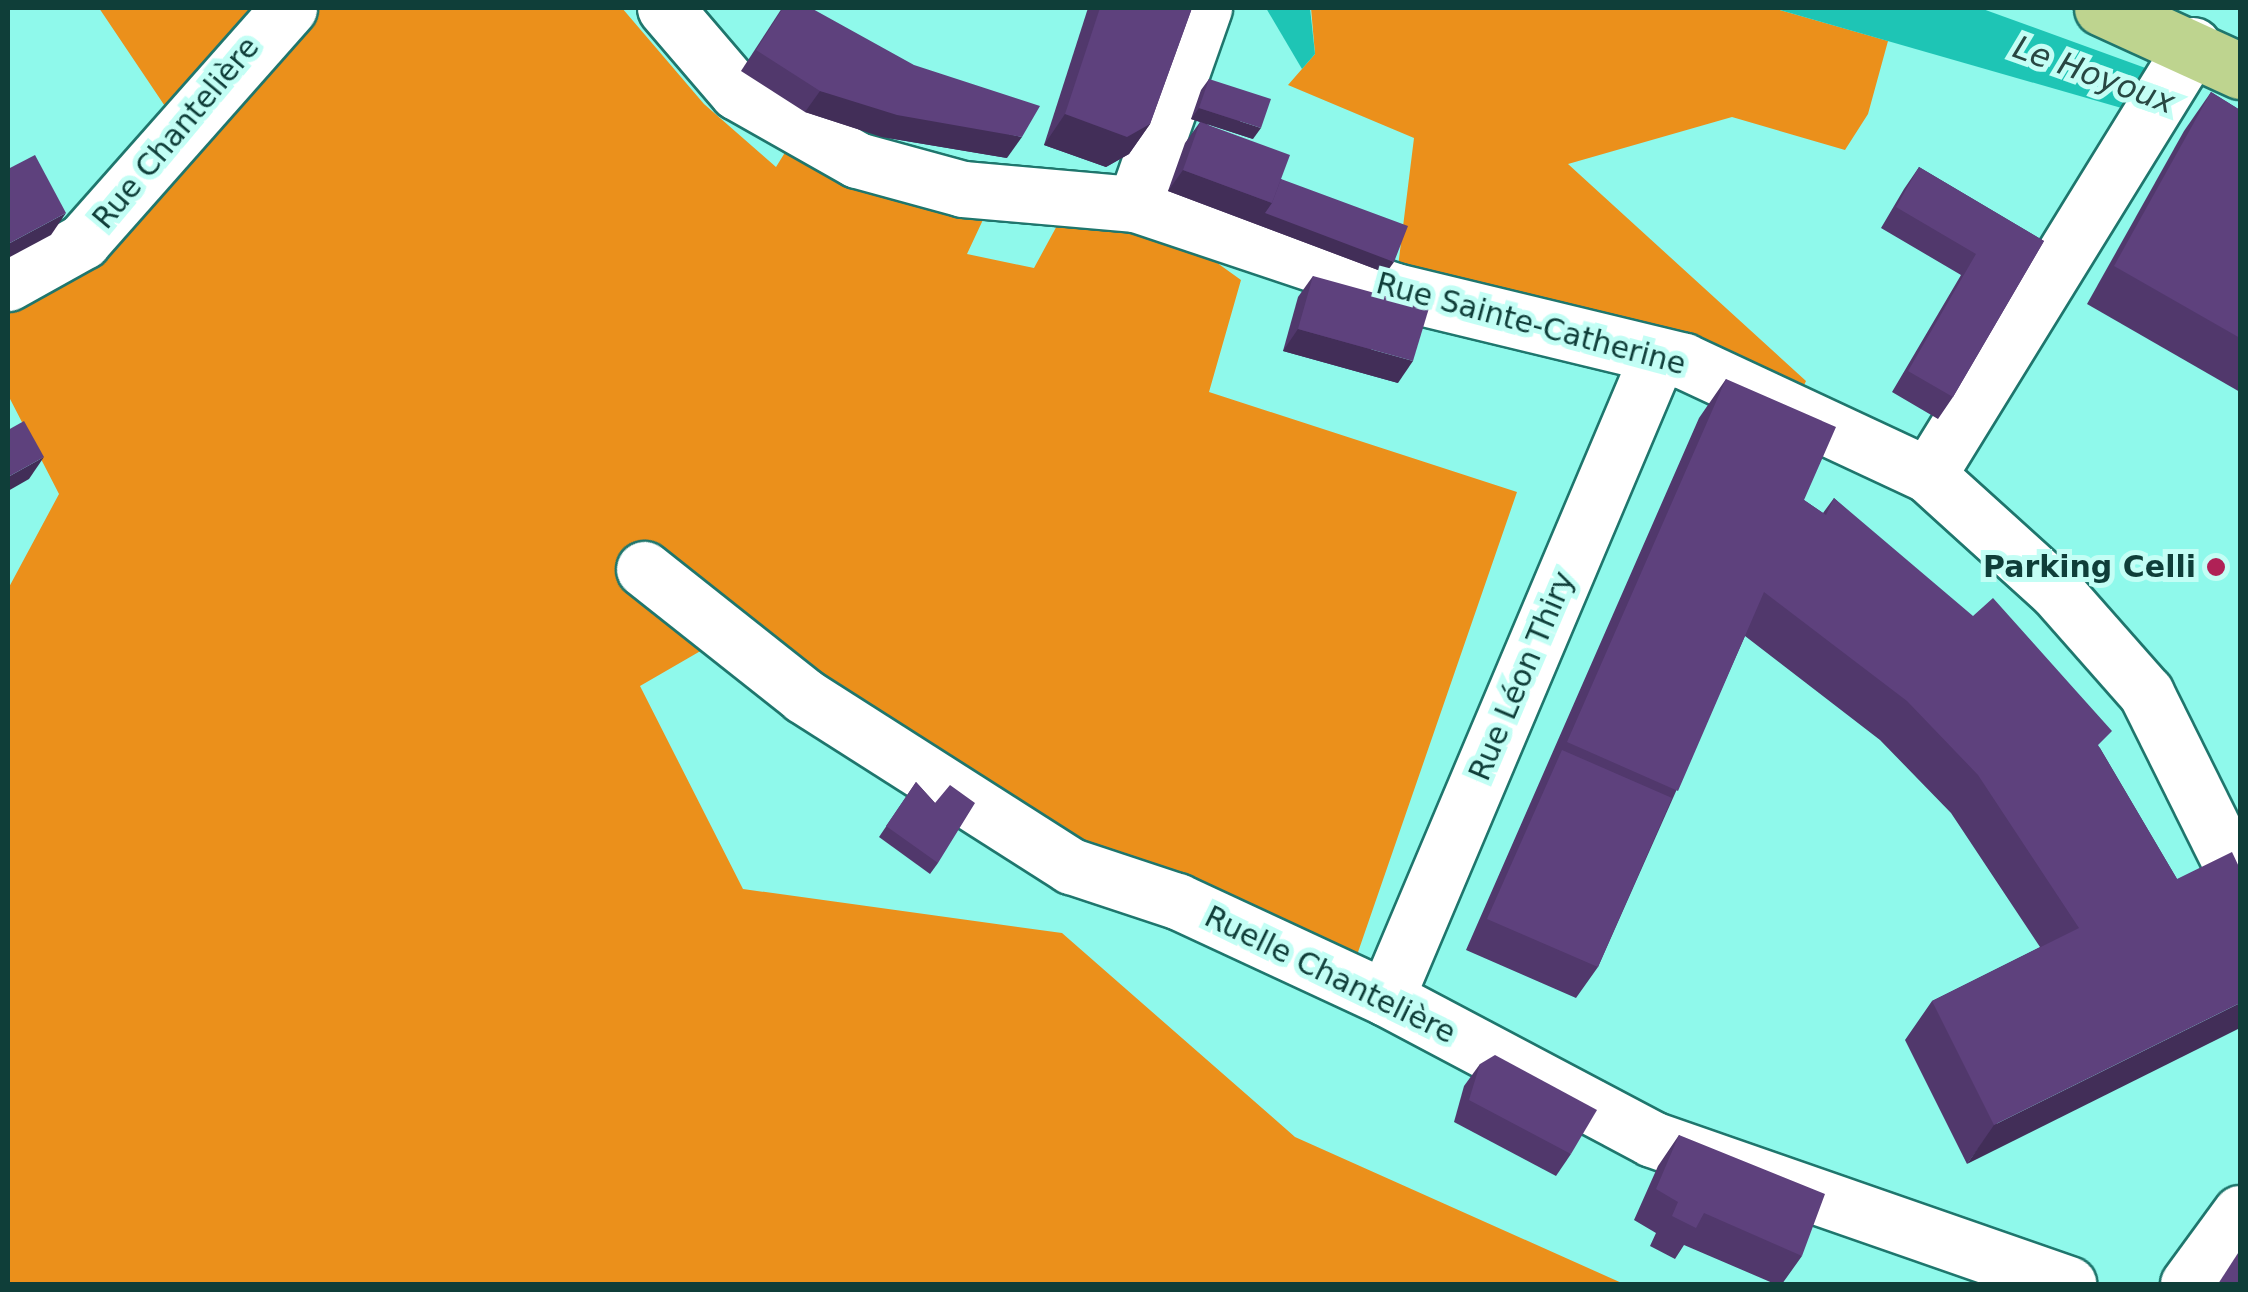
<!DOCTYPE html>
<meta charset="utf-8">
<style>
body{margin:0}
#map{position:relative;width:2248px;height:1292px;overflow:hidden;background:#8ff9eb;font-family:"DejaVu Sans",sans-serif}
div>[style]{position:absolute}
.forest>*{inset:0;background:#eb901b}
.water>*{inset:0;background:#1ec5b5}
.roads{filter:drop-shadow(2px 0 #1f766d) drop-shadow(-2px 0 #1f766d) drop-shadow(0 2px #1f766d) drop-shadow(0 -2px #1f766d)}
.minor>*{height:55px;margin:-27.5px;padding:0 27.5px;transform-origin:27.5px;border-radius:27.5px;background:#fff}
.major>*{height:55px;margin:-27.5px;padding:0 27.5px;transform-origin:27.5px;border-radius:27.5px;background:#bed48f}
.wall>*{inset:0;background:#51386c}
.shaded-wall>*{inset:0;background:#422e58}
.building>*{inset:0;background:#5e417d}
.dots>*{width:28px;height:28px;translate:-50% -50%;box-sizing:border-box;border:5px solid #c3fef5;border-radius:50%}
span{translate:-50% -50%;white-space:nowrap;text-align:center;line-height:1.15;-webkit-text-stroke:10px #c3fef5;paint-order:stroke}
.street-label{font-size:30px;color:#0f3e39}
.poi-label{font-size:30px;color:#0f3e39;font-weight:700}
.right{translate:-100% -50%;text-align:right}
.water-label{font-size:32px;color:#284742;font-style:italic}
.frame{position:absolute;inset:0;border:10px solid #0f3e39;pointer-events:none}
</style>
<div id="map">
<div class="forest">
<div style="clip-path:polygon(99px 8px,622px 8px,704px 104px,776px 167px,799px 130px,996px 192px,967px 254px,1034px 268px,1072px 198px,1135px 204px,1241px 280px,1209px 392px,1517px 492px,1347px 984px,1177px 901px,723px 638px,640px 686px,743px 889px,1062px 933px,1295px 1137px,1624px 1284px,8px 1284px,8px 589px,59px 494px,8px 395px,8px 283px,183px 133px)"></div>
<div style="clip-path:polygon(1311px 8px,1773px 8px,1888px 41px,1868px 114px,1845px 150px,1732px 117px,1568px 164px,1806px 381px,1792px 411px,1395px 291px,1414px 138px,1288px 85px,1315px 54px)"></div>
</div>
<div class="water">
<div style="clip-path:polygon(1266px 8px,1310px 8px,1315px 54px,1302px 69px)"></div>
<div style="clip-path:polygon(1773px 8px,1980px 8px,2151px 70px,2125px 109px)"></div>
</div>
<div class="roads">
<div class="minor">
<div style="left:665px;top:8px;width:111px;rotate:49.4deg"></div>
<div style="left:737px;top:92px;width:138px;rotate:29.5deg"></div>
<div style="left:857px;top:160px;width:110px;rotate:15.3deg"></div>
<div style="left:963px;top:189px;width:173px;rotate:5deg"></div>
<div style="left:1135px;top:204px;width:274px;rotate:18.5deg"></div>
<div style="left:1395px;top:291px;width:297px;rotate:13.6deg"></div>
<div style="left:1684px;top:361px;width:269px;rotate:25deg"></div>
<div style="left:1928px;top:475px;width:173px;rotate:42.2deg"></div>
<div style="left:2056px;top:591px;width:136px;rotate:48.6deg"></div>
<div style="left:2146px;top:693px;width:211px;rotate:63.6deg"></div>
<div style="left:1135px;top:204px;width:208px;rotate:-70.6deg"></div>
<div style="left:8px;top:283px;width:86px;rotate:-29.2deg"></div>
<div style="left:83px;top:241px;width:311px;rotate:-48.5deg"></div>
<div style="left:1928px;top:475px;width:505px;rotate:-58.36deg"></div>
<div style="left:644px;top:569px;width:204px;rotate:38.4deg"></div>
<div style="left:804px;top:696px;width:317px;rotate:32.5deg"></div>
<div style="left:1071px;top:866px;width:112px;rotate:18.3deg"></div>
<div style="left:1177px;top:901px;width:230px;rotate:24.9deg"></div>
<div style="left:1386px;top:998px;width:301px;rotate:27.9deg"></div>
<div style="left:1652px;top:1139px;width:441px;rotate:19.2deg"></div>
<div style="left:1386px;top:998px;width:698px;rotate:-67.07deg"></div>
<div style="left:2188px;top:1284px;width:88px;rotate:-53.8deg"></div>
</div>
<div class="major">
<div style="left:2102px;top:8px;width:152px;rotate:24.5deg"></div>
</div>
</div>
<div class="wall">
<div style="clip-path:polygon(782px 8px,1007px 158px,882px 137px,805px 112px,741px 71px)"></div>
<div style="clip-path:polygon(1088px 8px,1192px 8px,1150px 124px,1129px 154px,1106px 167px,1044px 145px)"></div>
<div style="clip-path:polygon(1209px 79px,1253px 139px,1207px 124px,1281px 179px,1386px 273px,1168px 191px,1185px 143px,1200px 122px,1191px 119px,1201px 90px)"></div>
<div style="clip-path:polygon(2211px 92px,2240px 110px,2240px 392px,2087px 304px,2184px 131px)"></div>
<div style="clip-path:polygon(1919px 167px,2044px 241px,1953px 397px,1938px 419px,1892px 392px,1961px 275px,1881px 228px,1904px 189px)"></div>
<div style="clip-path:polygon(1313px 276px,1398px 383px,1283px 351px,1298px 297px)"></div>
<div style="clip-path:polygon(1726px 379px,1804px 500px,1823px 513px,1834px 498px,2100px 748px,2177px 879px,1967px 1164px,1905px 1040px,1932px 1001px,2040px 947px,1951px 813px,1880px 740px,1745px 636px,1598px 967px,1576px 998px,1466px 950px,1699px 418px)"></div>
<div style="clip-path:polygon(916px 782px,935px 803px,938px 863px,930px 874px,879px 837px)"></div>
<div style="clip-path:polygon(1480px 1064px,1571px 1154px,1556px 1176px,1454px 1122px,1464px 1086px)"></div>
<div style="clip-path:polygon(1679px 1135px,1802px 1256px,1782px 1284px,1775px 1284px,1684px 1245px,1675px 1259px,1650px 1246px,1656px 1233px,1634px 1220px,1658px 1166px)"></div>
</div>
<div class="shaded-wall">
<div style="clip-path:polygon(820px 91px,1022px 137px,1007px 158px,882px 137px,805px 112px)"></div>
<div style="clip-path:polygon(1199px 108px,1261px 128px,1253px 139px,1191px 119px)"></div>
<div style="clip-path:polygon(1065px 114px,1150px 124px,1129px 154px,1106px 167px,1044px 145px)"></div>
<div style="clip-path:polygon(1183px 170px,1272px 203px,1394px 262px,1386px 273px,1168px 191px)"></div>
<div style="clip-path:polygon(66px 213px,51px 235px,8px 258px,8px 244px)"></div>
<div style="clip-path:polygon(1298px 329px,1413px 361px,1398px 383px,1283px 351px)"></div>
<div style="clip-path:polygon(44px 457px,29px 479px,8px 491px,8px 477px)"></div>
<div style="clip-path:polygon(2240px 1003px,2240px 1028px,1967px 1164px,1994px 1125px)"></div>
</div>
<div class="building">
<div style="clip-path:polygon(783px 8px,811px 8px,914px 65px,1040px 106px,1022px 137px,897px 115px,820px 91px,756px 50px)"></div>
<div style="clip-path:polygon(1100px 8px,1192px 8px,1150px 124px,1127px 137px,1065px 114px)"></div>
<div style="clip-path:polygon(1209px 79px,1271px 99px,1261px 128px,1199px 108px)"></div>
<div style="clip-path:polygon(2211px 92px,2240px 110px,2240px 338px,2114px 266px)"></div>
<div style="clip-path:polygon(1200px 122px,1290px 155px,1272px 203px,1183px 170px)"></div>
<div style="clip-path:polygon(35px 155px,66px 213px,8px 244px,8px 169px)"></div>
<div style="clip-path:polygon(1919px 167px,2044px 241px,1953px 397px,1908px 371px,1976px 254px,1896px 207px)"></div>
<div style="clip-path:polygon(1281px 179px,1408px 226px,1394px 262px,1265px 213px,1272px 203px)"></div>
<div style="clip-path:polygon(1313px 276px,1429px 308px,1413px 361px,1298px 329px)"></div>
<div style="clip-path:polygon(1726px 379px,1836px 427px,1804px 500px,1826px 515px,1834px 498px,1973px 616px,1993px 598px,2112px 731px,2098px 745px,2177px 879px,2232px 852px,2240px 869px,2240px 1003px,1994px 1125px,1932px 1001px,2079px 928px,1978px 775px,1907px 701px,1764px 592px,1678px 791px,1567px 742px)"></div>
<div style="clip-path:polygon(24px 421px,44px 457px,8px 477px,8px 430px)"></div>
<div style="clip-path:polygon(1562px 750px,1672px 798px,1598px 967px,1487px 919px)"></div>
<div style="clip-path:polygon(916px 782px,935px 803px,950px 785px,975px 803px,938px 863px,886px 826px)"></div>
<div style="clip-path:polygon(1495px 1055px,1597px 1110px,1571px 1154px,1469px 1100px,1480px 1064px)"></div>
<div style="clip-path:polygon(1679px 1135px,1825px 1194px,1802px 1256px,1704px 1213px,1696px 1228px,1672px 1216px,1678px 1202px,1656px 1189px)"></div>
<div style="clip-path:polygon(2240px 1250px,2240px 1284px,2218px 1284px)"></div>
</div>
<div class="dots">
<div style="left:2216px;top:567px;background:#b02156"></div>
</div>
<div class="street-label">
<span style="left:176px;top:133px;rotate:-50deg">Rue Chantelière</span>
<span style="left:1531px;top:324px;rotate:15deg">Rue Sainte-Catherine</span>
<span style="left:1522px;top:676px;rotate:-67deg">Rue Léon Thiry</span>
<span style="left:1330px;top:975px;rotate:26deg">Ruelle Chantelière</span>
</div>
<div class="poi-label">
<span class="right" style="left:2196px;top:567px">Parking Celli</span>
</div>
<div class="water-label">
<span style="left:2094px;top:75px;rotate:20deg">Le Hoyoux</span>
</div>
<div class="frame"></div>
</div>
